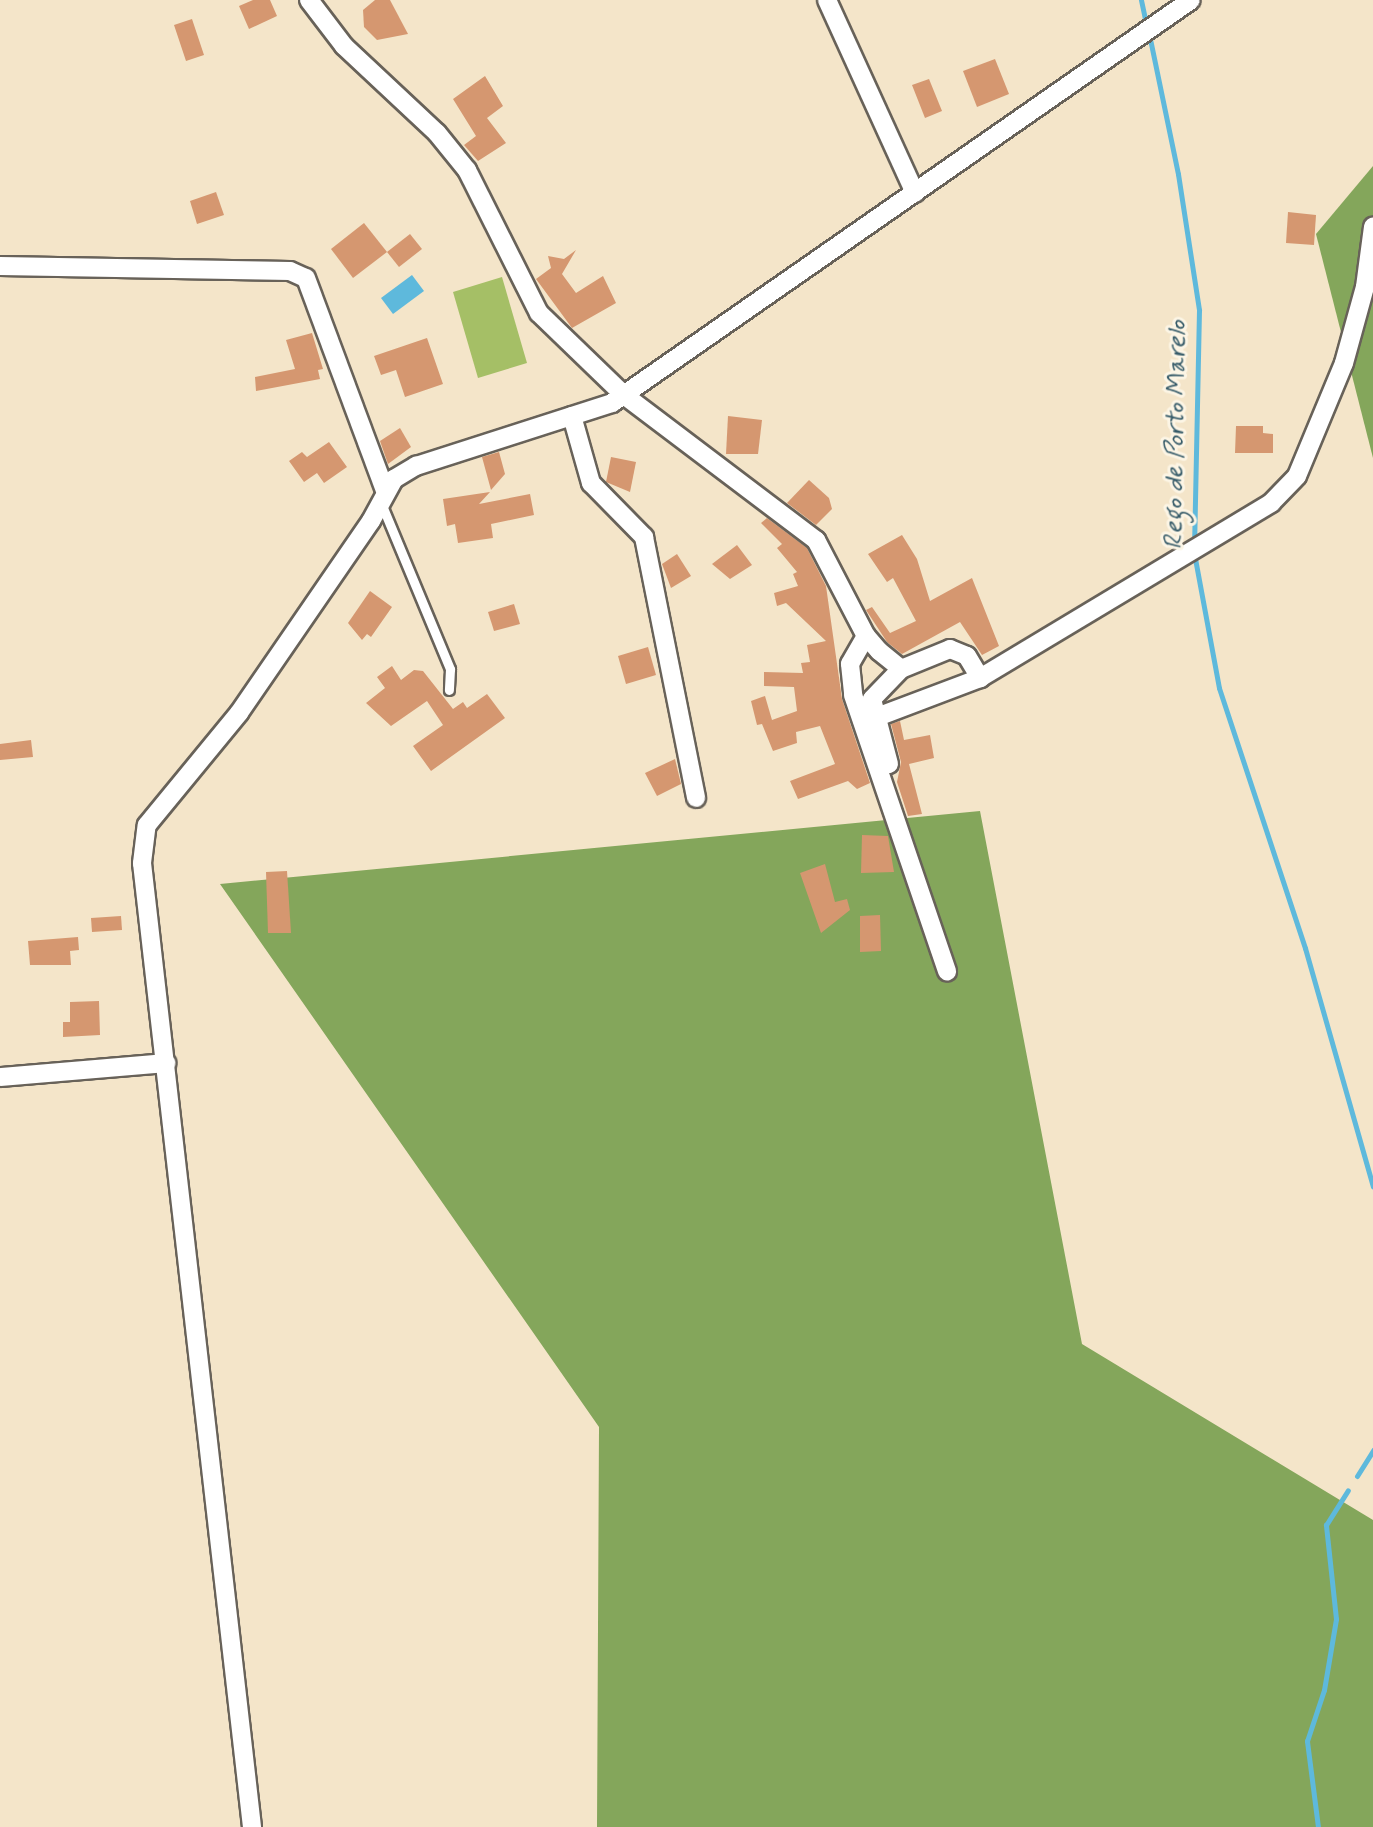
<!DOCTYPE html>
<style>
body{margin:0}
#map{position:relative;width:1373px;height:1827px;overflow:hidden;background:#f4e5c9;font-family:Mynerve,sans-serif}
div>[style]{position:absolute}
.green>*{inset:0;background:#a5bf66}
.forest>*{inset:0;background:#84a65b}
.water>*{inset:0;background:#5eb9dc}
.stream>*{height:5px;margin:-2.5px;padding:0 2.5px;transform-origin:2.5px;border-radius:2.5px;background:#5eb9dc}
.building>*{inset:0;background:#d59770}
.roads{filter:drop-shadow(2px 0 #686259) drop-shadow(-2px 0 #686259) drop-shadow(0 2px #686259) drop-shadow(0 -2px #686259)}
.lane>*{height:9px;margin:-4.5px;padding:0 4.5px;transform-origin:4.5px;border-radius:4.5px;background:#fff}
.street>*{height:18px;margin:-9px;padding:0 9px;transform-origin:9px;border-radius:9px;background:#fff}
span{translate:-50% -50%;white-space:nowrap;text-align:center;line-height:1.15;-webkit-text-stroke:6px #fcf5e5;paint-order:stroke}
.water-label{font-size:26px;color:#365b69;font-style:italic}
</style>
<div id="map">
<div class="green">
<div style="clip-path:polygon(502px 277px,527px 363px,478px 378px,453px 292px)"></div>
</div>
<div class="forest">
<div style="clip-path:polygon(1373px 166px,1373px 458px,1316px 234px)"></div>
<div style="clip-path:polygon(980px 811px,1082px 1344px,1373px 1520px,1373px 1827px,597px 1827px,599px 1427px,220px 884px)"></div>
</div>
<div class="water">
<div style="clip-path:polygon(412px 275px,424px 291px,393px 314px,381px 298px)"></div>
</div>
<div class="stream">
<div style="left:1141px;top:0;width:25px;rotate:78deg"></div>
<div style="left:1149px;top:34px;width:143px;rotate:78.3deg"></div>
<div style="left:1178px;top:174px;width:138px;rotate:81.2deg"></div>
<div style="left:1199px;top:310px;width:233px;rotate:91.2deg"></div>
<div style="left:1194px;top:553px;width:137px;rotate:79.5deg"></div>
<div style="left:1219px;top:688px;width:274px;rotate:71.7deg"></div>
<div style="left:1305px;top:948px;width:248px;rotate:74.1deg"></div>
<div style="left:1357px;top:1476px;width:31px;rotate:-58deg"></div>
<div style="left:1318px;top:1827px;width:87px;rotate:-97.3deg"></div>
<div style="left:1307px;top:1741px;width:54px;rotate:-71.6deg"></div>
<div style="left:1324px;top:1690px;width:72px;rotate:-80.4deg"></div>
<div style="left:1336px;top:1619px;width:95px;rotate:-96.1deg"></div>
<div style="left:1326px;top:1525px;width:41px;rotate:-57.8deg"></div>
</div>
<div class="building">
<div style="clip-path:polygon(253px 0,270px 0,277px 16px,249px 29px,239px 6px)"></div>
<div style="clip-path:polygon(375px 0,390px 0,408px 34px,377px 40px,364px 27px,363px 10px)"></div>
<div style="clip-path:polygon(192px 19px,204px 55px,186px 61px,174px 25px)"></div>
<div style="clip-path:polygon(995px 59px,1009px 94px,977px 107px,963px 71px)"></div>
<div style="clip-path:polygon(485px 76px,503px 106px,487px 118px,506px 143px,478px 161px,464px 145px,476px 136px,453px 99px)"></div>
<div style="clip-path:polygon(929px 79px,942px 111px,925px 118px,912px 85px)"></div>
<div style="clip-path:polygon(216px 192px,224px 215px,197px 224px,190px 201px)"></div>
<div style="clip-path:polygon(1288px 212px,1316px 215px,1314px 245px,1286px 243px)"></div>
<div style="clip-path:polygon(364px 223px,387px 252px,353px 278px,331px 249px)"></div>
<div style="clip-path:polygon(410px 234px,422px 249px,399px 267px,387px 252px)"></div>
<div style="clip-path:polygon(576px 250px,562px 274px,576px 293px,603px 276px,616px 303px,572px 328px,536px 279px,551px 268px,548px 256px,564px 259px)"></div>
<div style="clip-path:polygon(312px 333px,323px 369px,318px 370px,320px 379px,256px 391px,255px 377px,295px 369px,286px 340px)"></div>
<div style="clip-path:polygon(427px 338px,443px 384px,405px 397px,396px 370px,381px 375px,374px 356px)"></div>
<div style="clip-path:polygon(728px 416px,762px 420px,758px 454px,726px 454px)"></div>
<div style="clip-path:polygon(1236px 426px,1263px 426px,1263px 433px,1273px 434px,1273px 453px,1235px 453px)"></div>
<div style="clip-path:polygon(400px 428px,411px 447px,388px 464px,380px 441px)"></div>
<div style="clip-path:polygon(329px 442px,347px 467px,324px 483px,317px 473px,304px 482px,289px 461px,302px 452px,307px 457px)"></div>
<div style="clip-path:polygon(499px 452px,505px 474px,491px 490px,482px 457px)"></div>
<div style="clip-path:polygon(611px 457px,636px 462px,630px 492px,606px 482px)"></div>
<div style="clip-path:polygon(809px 480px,829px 498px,832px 509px,816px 525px,787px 503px)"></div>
<div style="clip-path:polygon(490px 492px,479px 504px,530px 494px,534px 515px,491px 524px,493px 538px,458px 543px,455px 524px,447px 526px,443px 499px)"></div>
<div style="clip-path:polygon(767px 518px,807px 548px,826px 586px,842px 699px,870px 783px,857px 789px,848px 781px,798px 799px,790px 781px,835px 764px,820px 726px,796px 732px,797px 743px,773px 751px,762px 724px,757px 725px,751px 701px,765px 696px,772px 720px,797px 711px,794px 687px,764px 686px,764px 672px,803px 673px,801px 663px,810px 662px,807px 645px,826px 641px,786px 603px,777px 606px,774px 593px,798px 586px,793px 574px,797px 572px,777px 548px,782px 544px,761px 523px)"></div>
<div style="clip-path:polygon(902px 535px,917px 559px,930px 601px,972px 578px,999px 646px,982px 655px,960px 622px,902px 654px,887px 642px,866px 610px,872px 607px,890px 633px,916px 621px,893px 578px,887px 582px,868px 554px)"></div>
<div style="clip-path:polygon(737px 545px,752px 565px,730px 579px,712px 564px)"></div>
<div style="clip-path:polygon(677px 554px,691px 576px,671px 588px,662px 564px)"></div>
<div style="clip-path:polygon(370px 591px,392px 607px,371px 637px,367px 634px,362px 640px,348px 623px)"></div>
<div style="clip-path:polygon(514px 604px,520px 624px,494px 631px,488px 612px)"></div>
<div style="clip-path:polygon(648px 647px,656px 675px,626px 684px,618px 656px)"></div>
<div style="clip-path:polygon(392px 666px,401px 680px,414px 670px,423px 671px,453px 709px,463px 702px,467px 708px,487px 694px,505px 718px,431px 771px,413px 746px,443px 725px,427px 701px,391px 726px,366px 703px,385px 688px,377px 677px)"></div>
<div style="clip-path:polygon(900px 721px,904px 740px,930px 735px,934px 758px,909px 764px,922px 814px,908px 816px,897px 782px,901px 762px,891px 724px)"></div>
<div style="clip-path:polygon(31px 740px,33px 757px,0 760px,0 744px)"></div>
<div style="clip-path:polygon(675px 759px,681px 784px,657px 796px,645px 773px)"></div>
<div style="clip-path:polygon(862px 835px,888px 836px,894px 872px,861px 873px)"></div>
<div style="clip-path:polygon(825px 864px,835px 902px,847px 899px,850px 910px,821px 933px,800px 873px)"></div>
<div style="clip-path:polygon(287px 871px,291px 933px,268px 933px,266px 872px)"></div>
<div style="clip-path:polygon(880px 915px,881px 951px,860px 952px,860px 916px)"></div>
<div style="clip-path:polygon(121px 916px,122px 930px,92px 932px,91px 918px)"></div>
<div style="clip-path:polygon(78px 937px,79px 950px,70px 951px,71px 965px,30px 965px,28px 941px)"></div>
<div style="clip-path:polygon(99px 1001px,100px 1035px,63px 1037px,63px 1022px,70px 1022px,70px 1002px)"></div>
</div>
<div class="roads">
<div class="lane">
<div style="left:381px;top:503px;width:180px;rotate:67.4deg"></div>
<div style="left:450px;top:669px;width:21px;rotate:93deg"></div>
</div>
<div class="street">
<div style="left:309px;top:0;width:58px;rotate:52.7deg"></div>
<div style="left:344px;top:46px;width:127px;rotate:43.1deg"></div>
<div style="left:437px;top:133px;width:48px;rotate:51deg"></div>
<div style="left:467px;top:170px;width:160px;rotate:63.3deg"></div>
<div style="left:539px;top:313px;width:118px;rotate:44deg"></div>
<div style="left:624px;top:395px;width:241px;rotate:37.1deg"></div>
<div style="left:816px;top:540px;width:108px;rotate:62.5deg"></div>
<div style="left:866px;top:636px;width:20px;rotate:49deg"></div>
<div style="left:879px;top:651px;width:28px;rotate:39deg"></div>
<div style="left:901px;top:669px;width:53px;rotate:-22.2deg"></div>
<div style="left:950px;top:649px;width:18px;rotate:22deg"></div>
<div style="left:967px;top:656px;width:26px;rotate:59deg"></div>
<div style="left:827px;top:0;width:212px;rotate:65.5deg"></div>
<div style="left:0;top:266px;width:290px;rotate:1deg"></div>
<div style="left:290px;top:271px;width:17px;rotate:24deg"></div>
<div style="left:306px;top:278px;width:226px;rotate:69.6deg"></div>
<div style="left:572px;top:416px;width:70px;rotate:74.2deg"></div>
<div style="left:591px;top:483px;width:76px;rotate:45.5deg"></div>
<div style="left:644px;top:537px;width:266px;rotate:78.7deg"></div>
<div style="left:866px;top:636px;width:32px;rotate:120deg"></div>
<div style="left:850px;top:664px;width:31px;rotate:84deg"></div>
<div style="left:853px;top:695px;width:292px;rotate:71.2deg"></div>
<div style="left:877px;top:717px;width:110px;rotate:-20.7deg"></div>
<div style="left:980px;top:678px;width:340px;rotate:-31deg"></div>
<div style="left:1271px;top:503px;width:37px;rotate:-46deg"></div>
<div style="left:1297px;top:476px;width:122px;rotate:-67.4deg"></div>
<div style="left:1344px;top:363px;width:79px;rotate:-74.6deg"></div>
<div style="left:1365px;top:287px;width:61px;rotate:-82.4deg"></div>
<div style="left:889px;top:764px;width:67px;rotate:-104.7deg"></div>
<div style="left:872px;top:699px;width:42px;rotate:-46deg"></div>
<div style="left:0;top:1077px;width:167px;rotate:-4.8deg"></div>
<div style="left:252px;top:1827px;width:970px;rotate:-96.51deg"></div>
<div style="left:142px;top:863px;width:38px;rotate:-83deg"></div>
<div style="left:147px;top:825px;width:145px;rotate:-50.6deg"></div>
<div style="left:239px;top:713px;width:233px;rotate:-55.5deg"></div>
<div style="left:371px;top:521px;width:48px;rotate:-61.3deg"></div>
<div style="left:394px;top:479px;width:26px;rotate:-31deg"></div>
<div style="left:416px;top:466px;width:206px;rotate:-17.8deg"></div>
<div style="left:612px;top:403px;width:705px;rotate:-34.84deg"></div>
</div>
</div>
<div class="water-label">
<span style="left:1177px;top:435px;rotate:-89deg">Rego de Porto Marelo</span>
</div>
</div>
